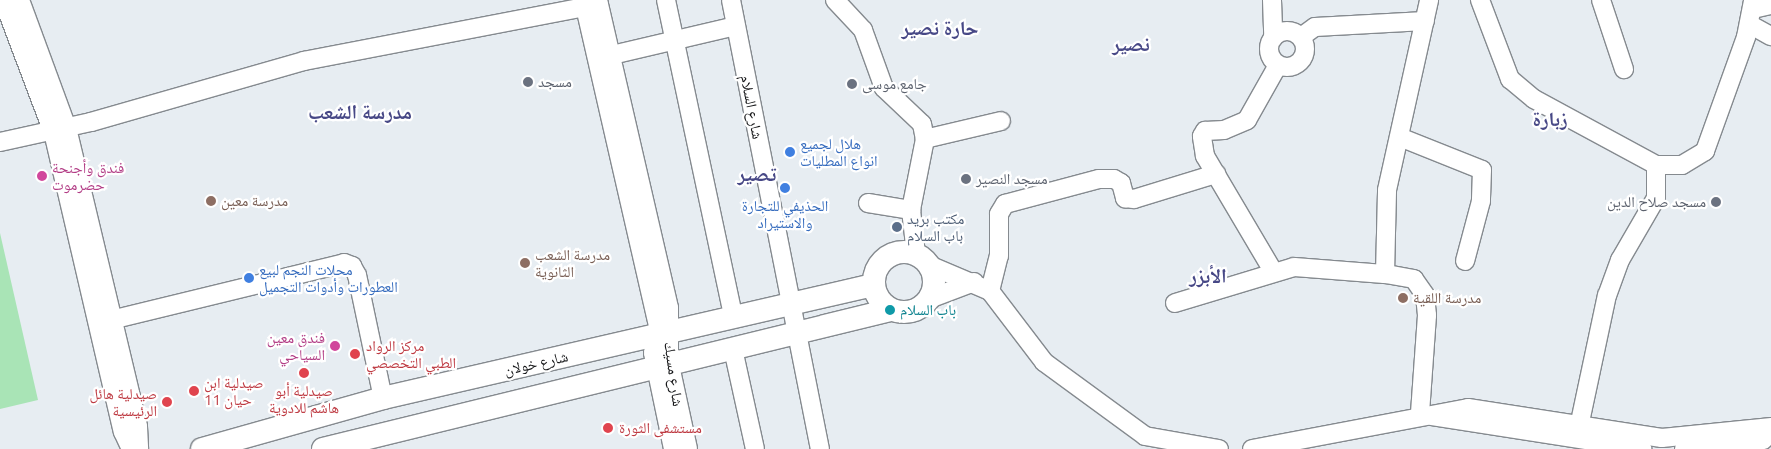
<!DOCTYPE html>
<meta charset="utf-8">
<style>
body{margin:0}
#map{position:relative;width:1771px;height:449px;overflow:hidden;background:#e7edf2;font-family:Ubuntu,"Noto Naskh Arabic",sans-serif}
div>[style]{position:absolute}
.green>*{inset:0;background:#a9e4b6}
.roads{filter:drop-shadow(1px 0 #858a8f) drop-shadow(-1px 0 #858a8f) drop-shadow(0 1px #858a8f) drop-shadow(0 -1px #858a8f)}
.minor>*{height:18px;margin:-9px;padding:0 9px;transform-origin:9px;border-radius:9px;background:#fff}
.minor>.ring{margin:-9px;padding:0;box-sizing:content-box;background:none;border:18px solid #fff;border-radius:50%}
.major>*{height:22px;margin:-11px;padding:0 11px;transform-origin:11px;border-radius:11px;background:#fff}
.major>.ring{margin:-11px;padding:0;box-sizing:content-box;background:none;border:22px solid #fff;border-radius:50%}
.dots>*{width:14px;height:14px;translate:-50% -50%;box-sizing:border-box;border:2px solid #fff;border-radius:50%}
span{translate:-50% -50%;white-space:nowrap;text-align:center;line-height:1.15;-webkit-text-stroke:4.5px #fff;paint-order:stroke}
.worship-label{font-size:15px;color:#5b616d}
.left{translate:0 -50%;text-align:left}
.right{translate:-100% -50%;text-align:right}
.street-label{font-size:15px;color:#141517}
.shop-label{font-size:15px;color:#366cbe}
.hotel-label{font-size:15px;color:#b23c85}
.education-label{font-size:15px;color:#785e54}
.service-label{font-size:15px;color:#4e5e75}
.culture-label{font-size:15px;color:#0d838f}
.health-label{font-size:15px;color:#be3a42}
.district-label{font-size:20px;color:#474886;font-weight:700}
</style>
<div id="map">
<div class="green">
<div style="clip-path:polygon(0 233px,38px 400px,0 409px)"></div>
</div>
<div class="roads">
<div class="minor">
<div style="left:3px;top:0;width:141px;rotate:69.3deg"></div>
<div style="left:53px;top:132px;width:308px;rotate:76.9deg"></div>
<div style="left:123px;top:432px;width:19px;rotate:65deg"></div>
<div style="left:20px;top:0;width:136px;rotate:69.8deg"></div>
<div style="left:67px;top:128px;width:307px;rotate:76.6deg"></div>
<div style="left:138px;top:427px;width:22px;rotate:87deg"></div>
<div style="left:598px;top:0;width:316px;rotate:77deg"></div>
<div style="left:669px;top:308px;width:53px;rotate:90deg"></div>
<div style="left:669px;top:361px;width:90px;rotate:77.8deg"></div>
<div style="left:666px;top:0;width:323px;rotate:78deg"></div>
<div style="left:731px;top:0;width:458px;rotate:78.8deg"></div>
<div style="left:835px;top:0;width:41px;rotate:47deg"></div>
<div style="left:863px;top:30px;width:62px;rotate:70.1deg"></div>
<div style="left:884px;top:88px;width:52px;rotate:43.5deg"></div>
<div style="left:922px;top:124px;width:15px;rotate:79deg"></div>
<div style="left:925px;top:139px;width:72px;rotate:101.2deg"></div>
<div style="left:911px;top:210px;width:44px;rotate:83.5deg"></div>
<div style="left:1272px;top:0;width:38px;rotate:88deg"></div>
<div style="left:1480px;top:0;width:85px;rotate:69.2deg"></div>
<div style="left:1510px;top:79px;width:31px;rotate:40deg"></div>
<div style="left:1534px;top:99px;width:139px;rotate:28.4deg"></div>
<div style="left:1656px;top:165px;width:33px;rotate:90deg"></div>
<div style="left:1656px;top:198px;width:72px;rotate:120.1deg"></div>
<div style="left:1620px;top:260px;width:37px;rotate:110deg"></div>
<div style="left:1607px;top:295px;width:130px;rotate:102deg"></div>
<div style="left:1601px;top:0;width:73px;rotate:71.6deg"></div>
<div style="left:585px;top:7px;width:326px;rotate:77.1deg"></div>
<div style="left:658px;top:325px;width:28px;rotate:100deg"></div>
<div style="left:653px;top:353px;width:98px;rotate:78.2deg"></div>
<div style="left:1753px;top:9px;width:18px;rotate:-13deg"></div>
<div style="left:1749px;top:24px;width:25px;rotate:29deg"></div>
<div class="ring" style="left:1269px;top:31px;width:18px;height:18px"></div>
<div style="left:1301px;top:37px;width:17px;rotate:-36deg"></div>
<div style="left:1315px;top:27px;width:110px;rotate:-3.1deg"></div>
<div style="left:612px;top:55px;width:127px;rotate:-13.2deg"></div>
<div style="left:1402px;top:138px;width:86px;rotate:21.8deg"></div>
<div style="left:1482px;top:170px;width:31px;rotate:92deg"></div>
<div style="left:1481px;top:201px;width:62px;rotate:104.9deg"></div>
<div style="left:925px;top:139px;width:78px;rotate:-13.3deg"></div>
<div style="left:0;top:142px;width:93px;rotate:-12.4deg"></div>
<div style="left:91px;top:122px;width:222px;rotate:-16deg"></div>
<div style="left:304px;top:61px;width:300px;rotate:-10.9deg"></div>
<div style="left:1656px;top:165px;width:26px"></div>
<div style="left:1682px;top:165px;width:27px;rotate:-31deg"></div>
<div style="left:1705px;top:151px;width:121px;rotate:-70.2deg"></div>
<div style="left:1746px;top:37px;width:38px;rotate:-79deg"></div>
<div style="left:868px;top:203px;width:44px;rotate:9.2deg"></div>
<div style="left:929px;top:265px;width:66px;rotate:23.1deg"></div>
<div style="left:990px;top:291px;width:89px;rotate:52.7deg"></div>
<div style="left:1044px;top:362px;width:125px;rotate:36.2deg"></div>
<div style="left:1145px;top:436px;width:75px;rotate:10deg"></div>
<div style="left:1273px;top:271px;width:134px;rotate:-120.6deg"></div>
<div style="left:1205px;top:156px;width:20px;rotate:-99deg"></div>
<div style="left:1202px;top:136px;width:6px;rotate:-59deg"></div>
<div style="left:1205px;top:131px;width:19px;rotate:-3deg"></div>
<div style="left:1224px;top:130px;width:25px;rotate:-23deg"></div>
<div style="left:1247px;top:120px;width:63px;rotate:-60.6deg"></div>
<div style="left:990px;top:291px;width:36px;rotate:-76deg"></div>
<div style="left:999px;top:256px;width:42px;rotate:-90deg"></div>
<div style="left:999px;top:214px;width:12px;rotate:-59deg"></div>
<div style="left:1005px;top:204px;width:97px;rotate:-14.9deg"></div>
<div style="left:1099px;top:179px;width:15px"></div>
<div style="left:1114px;top:179px;width:8px;rotate:30deg"></div>
<div style="left:1121px;top:183px;width:16px;rotate:75deg"></div>
<div style="left:1125px;top:198px;width:9px;rotate:6deg"></div>
<div style="left:1134px;top:199px;width:86px;rotate:-17deg"></div>
<div style="left:929px;top:299px;width:48px;rotate:-20.7deg"></div>
<div style="left:1175px;top:303px;width:124px;rotate:-16.8deg"></div>
<div style="left:1294px;top:267px;width:91px;rotate:4.4deg"></div>
<div style="left:111px;top:320px;width:240px;rotate:-13.7deg"></div>
<div style="left:344px;top:263px;width:9px;rotate:21deg"></div>
<div style="left:352px;top:266px;width:10px;rotate:61deg"></div>
<div style="left:357px;top:275px;width:126px;rotate:78.1deg"></div>
<div style="left:733px;top:349px;width:102px;rotate:77.6deg"></div>
<div style="left:1420px;top:413px;width:98px;rotate:-85.9deg"></div>
<div style="left:1427px;top:315px;width:20px;rotate:-96deg"></div>
<div style="left:1425px;top:295px;width:19px;rotate:-125deg"></div>
<div style="left:1414px;top:279px;width:29px;rotate:-170deg"></div>
<div style="left:1385px;top:274px;width:84px;rotate:-88.6deg"></div>
<div style="left:1387px;top:190px;width:195px;rotate:-77.5deg"></div>
<div style="left:1432px;top:416px;width:213px;rotate:8.9deg"></div>
<div style="left:1252px;top:449px;width:220px;rotate:-10.7deg"></div>
<div style="left:1468px;top:408px;width:196px;rotate:8.8deg"></div>
<div style="left:1662px;top:438px;width:110px;rotate:-5.8deg"></div>
<div style="left:1684px;top:449px;width:80px;rotate:-6.5deg"></div>
</div>
<div class="major">
<div class="ring" style="left:874px;top:252px;width:38px;height:38px"></div>
<div style="left:202px;top:449px;width:188px;rotate:-15.7deg"></div>
<div style="left:383px;top:398px;width:503px;rotate:-12.99deg"></div>
<div style="left:323px;top:449px;width:584px;rotate:-13.77deg"></div>
</div>
</div>
<div class="dots">
<div style="left:528px;top:82px;background:#6b7280"></div>
<div style="left:852px;top:84px;background:#6b7280"></div>
<div style="left:790px;top:152px;background:#3f7fe0"></div>
<div style="left:42px;top:176px;background:#d1479c"></div>
<div style="left:966px;top:179px;background:#6b7280"></div>
<div style="left:785px;top:188px;background:#3f7fe0"></div>
<div style="left:211px;top:201px;background:#8d6e63"></div>
<div style="left:1716px;top:202px;background:#6b7280"></div>
<div style="left:897px;top:227px;background:#5c6f8a"></div>
<div style="left:525px;top:263px;background:#8d6e63"></div>
<div style="left:249px;top:278px;background:#3f7fe0"></div>
<div style="left:1403px;top:298px;background:#8d6e63"></div>
<div style="left:890px;top:310px;background:#0f9aa8"></div>
<div style="left:335px;top:346px;background:#d1479c"></div>
<div style="left:355px;top:354px;background:#e0444e"></div>
<div style="left:304px;top:373px;background:#e0444e"></div>
<div style="left:194px;top:391px;background:#e0444e"></div>
<div style="left:167px;top:402px;background:#e0444e"></div>
<div style="left:608px;top:428px;background:#e0444e"></div>
</div>
<div class="worship-label">
<span class="left" style="left:538px;top:82px">مسجد</span>
<span class="left" style="left:862px;top:84px">جامع موسى</span>
<span class="left" style="left:976px;top:179px">مسجد النصير</span>
<span class="right" style="left:1706px;top:202px">مسجد صلاح الدين</span>
</div>
<div class="street-label">
<span style="left:752px;top:107px;rotate:79deg">شارع السلام</span>
<span style="left:536px;top:363px;rotate:-13deg">شارع خولان</span>
<span style="left:674px;top:374px;rotate:82deg">شارع مسيك</span>
</div>
<div class="shop-label">
<span class="left" style="left:800px;top:152px">هلال لجميع<br>انواع المطليات</span>
<span style="left:785px;top:214px">الحذيفي للتجارة<br>والاستيراد</span>
<span class="left" style="left:259px;top:278px">محلات النجم لبيع<br>العطورات وأدوات التجميل</span>
</div>
<div class="hotel-label">
<span class="left" style="left:52px;top:176px">فندق وأجنحة<br>حضرموت</span>
<span class="right" style="left:325px;top:346px">فندق معين<br>السياحي</span>
</div>
<div class="education-label">
<span class="left" style="left:221px;top:201px">مدرسة معين</span>
<span class="left" style="left:535px;top:263px">مدرسة الشعب<br>الثانوية</span>
<span class="left" style="left:1413px;top:298px">مدرسة اللقية</span>
</div>
<div class="service-label">
<span class="left" style="left:907px;top:227px">مكتب بريد<br>باب السلام</span>
</div>
<div class="culture-label">
<span class="left" style="left:900px;top:310px">باب السلام</span>
</div>
<div class="health-label">
<span class="left" style="left:366px;top:354px">مركز الرواد<br>الطبي التخصصي</span>
<span class="left" style="left:204px;top:391px">صيدلية ابن<br>حيان 11</span>
<span style="left:304px;top:399px">صيدلية أبو<br>هاشم للادوية</span>
<span class="right" style="left:157px;top:402px">صيدلية هائل<br>الرئيسية</span>
<span class="left" style="left:619px;top:428px">مستشفى الثورة</span>
</div>
<div class="district-label">
<span style="left:940px;top:27px">حارة نصير</span>
<span style="left:1131px;top:43px">نصير</span>
<span style="left:360px;top:111px">مدرسة الشعب</span>
<span style="left:1550px;top:118px">زبارة</span>
<span style="left:757px;top:173px">تصير</span>
<span style="left:1208px;top:275px">الأبزر</span>
</div>
</div>
